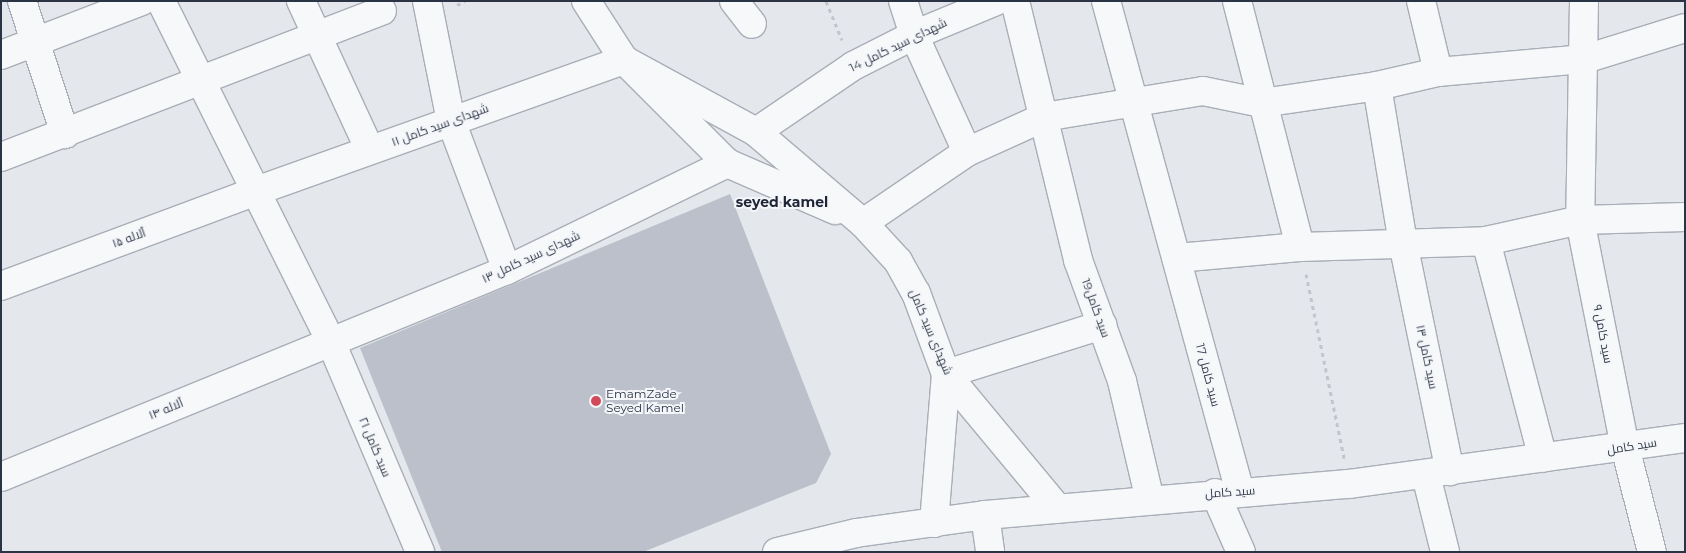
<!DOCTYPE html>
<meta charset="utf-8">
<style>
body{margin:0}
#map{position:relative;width:1686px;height:553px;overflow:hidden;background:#e4e7ec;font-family:Montserrat,Cairo,sans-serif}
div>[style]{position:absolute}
.building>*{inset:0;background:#bbc0ca}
.path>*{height:3px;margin-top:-1.5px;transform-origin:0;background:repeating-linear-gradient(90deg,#c2c5cb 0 4px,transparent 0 8px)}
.roads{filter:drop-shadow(1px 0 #a9aeb7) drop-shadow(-1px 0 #a9aeb7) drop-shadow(0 1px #a9aeb7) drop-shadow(0 -1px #a9aeb7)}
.minor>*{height:28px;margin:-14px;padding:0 14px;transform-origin:14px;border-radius:14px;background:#f7f8fa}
.dots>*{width:14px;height:14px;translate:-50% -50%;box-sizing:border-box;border:2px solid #f4f6f9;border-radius:50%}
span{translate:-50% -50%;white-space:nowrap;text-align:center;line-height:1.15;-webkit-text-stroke:4px #f4f6f9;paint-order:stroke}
.street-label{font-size:12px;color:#2b3445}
.poi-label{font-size:12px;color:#2b3445}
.left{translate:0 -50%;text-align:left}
.neighbourhood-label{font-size:14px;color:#1d2536;font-weight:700}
.frame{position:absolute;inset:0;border:2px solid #2b3445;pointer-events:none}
</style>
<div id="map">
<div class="building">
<div style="clip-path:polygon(730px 194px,831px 454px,816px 483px,643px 552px,442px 552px,360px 348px)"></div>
</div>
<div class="path">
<div style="left:826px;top:1px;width:42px;rotate:67.7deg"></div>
<div style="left:457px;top:5px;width:9px;rotate:-27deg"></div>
<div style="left:1306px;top:274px;width:188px;rotate:78.3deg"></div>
</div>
<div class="roads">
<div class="minor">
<div style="left:22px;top:1px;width:140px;rotate:72.1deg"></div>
<div style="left:161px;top:1px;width:381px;rotate:63.5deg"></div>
<div style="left:331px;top:342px;width:228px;rotate:67deg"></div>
<div style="left:301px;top:1px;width:164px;rotate:65.2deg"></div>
<div style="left:427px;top:1px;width:122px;rotate:78.7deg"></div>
<div style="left:451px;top:121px;width:159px;rotate:69.4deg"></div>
<div style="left:586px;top:1px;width:70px;rotate:57.2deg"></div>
<div style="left:624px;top:60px;width:146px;rotate:45deg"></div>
<div style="left:727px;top:163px;width:118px;rotate:23.5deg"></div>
<div style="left:734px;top:1px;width:29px;rotate:52deg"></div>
<div style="left:903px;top:1px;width:36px;rotate:72deg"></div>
<div style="left:914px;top:35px;width:128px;rotate:65.6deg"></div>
<div style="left:1015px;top:1px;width:267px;rotate:76.3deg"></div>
<div style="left:1078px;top:260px;width:129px;rotate:70deg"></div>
<div style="left:1122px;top:381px;width:122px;rotate:76.8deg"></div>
<div style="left:1106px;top:1px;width:509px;rotate:74.74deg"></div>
<div style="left:1237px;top:1px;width:254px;rotate:75.6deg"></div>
<div style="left:1421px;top:1px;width:73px;rotate:76.5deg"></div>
<div style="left:1584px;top:1px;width:219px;rotate:91deg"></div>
<div style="left:1580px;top:220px;width:231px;rotate:78.8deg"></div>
<div style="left:1625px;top:447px;width:108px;rotate:75.6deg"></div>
<div style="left:1px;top:55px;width:151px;rotate:-21deg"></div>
<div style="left:624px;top:60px;width:150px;rotate:28.6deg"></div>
<div style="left:756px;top:132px;width:140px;rotate:40.4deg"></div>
<div style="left:863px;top:223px;width:52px;rotate:47.4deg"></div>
<div style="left:898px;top:261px;width:37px;rotate:61deg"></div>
<div style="left:916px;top:293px;width:86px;rotate:69.7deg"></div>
<div style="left:946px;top:374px;width:175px;rotate:50.3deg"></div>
<div style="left:1377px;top:86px;width:159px;rotate:80.6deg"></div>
<div style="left:1403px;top:243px;width:233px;rotate:78.4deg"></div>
<div style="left:756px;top:132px;width:117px;rotate:-34.2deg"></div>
<div style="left:853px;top:66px;width:68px;rotate:-26.9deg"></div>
<div style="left:914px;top:35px;width:89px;rotate:-22.5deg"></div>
<div style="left:1px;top:157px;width:408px;rotate:-21deg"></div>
<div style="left:863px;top:223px;width:126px;rotate:-34.3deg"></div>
<div style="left:967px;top:152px;width:85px;rotate:-24.4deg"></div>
<div style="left:1044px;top:117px;width:161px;rotate:-9.3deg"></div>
<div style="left:1203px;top:91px;width:60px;rotate:11.5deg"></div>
<div style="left:1262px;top:103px;width:116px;rotate:-8.4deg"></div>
<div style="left:1377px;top:86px;width:63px;rotate:-12.9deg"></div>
<div style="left:1438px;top:72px;width:148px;rotate:-5.1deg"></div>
<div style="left:1585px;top:59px;width:105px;rotate:-17.2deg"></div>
<div style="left:1486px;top:241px;width:224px;rotate:75.3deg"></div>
<div style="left:1177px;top:258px;width:123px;rotate:-5.1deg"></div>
<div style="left:1300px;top:247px;width:186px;rotate:-1.8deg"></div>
<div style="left:1486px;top:241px;width:96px;rotate:-12.6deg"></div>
<div style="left:1580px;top:220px;width:105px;rotate:-1.6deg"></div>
<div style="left:1px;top:286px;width:272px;rotate:-20.4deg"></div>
<div style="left:256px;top:191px;width:391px;rotate:-19.6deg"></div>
<div style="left:946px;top:374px;width:164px;rotate:-17.4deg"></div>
<div style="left:1426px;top:475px;width:79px;rotate:76.1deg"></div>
<div style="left:1px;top:477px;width:547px;rotate:-22.25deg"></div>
<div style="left:507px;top:270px;width:245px;rotate:-25.9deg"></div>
<div style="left:1215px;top:493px;width:64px;rotate:66.2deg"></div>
<div style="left:985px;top:515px;width:37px;rotate:82deg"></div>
<div style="left:934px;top:523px;width:149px;rotate:-85.4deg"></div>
<div style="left:777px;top:552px;width:81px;rotate:-13.5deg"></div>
<div style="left:856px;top:533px;width:130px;rotate:-7.9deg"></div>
<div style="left:985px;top:515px;width:365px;rotate:-4.9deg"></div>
<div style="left:1349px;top:484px;width:339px;rotate:-7.8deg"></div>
</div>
</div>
<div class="dots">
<div style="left:596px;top:401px;background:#d1495b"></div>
</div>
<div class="street-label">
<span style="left:898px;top:45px;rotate:-26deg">شهدای سید کامل 14</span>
<span style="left:440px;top:125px;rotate:-20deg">شهدای سید کامل ۱۱</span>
<span style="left:129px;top:238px;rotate:-20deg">آلاله ۱۵</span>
<span style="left:531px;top:257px;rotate:-25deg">شهدای سید کامل ۱۳</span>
<span style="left:1096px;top:308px;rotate:70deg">سید کامل19</span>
<span style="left:931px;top:332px;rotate:67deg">شهدای سید کامل</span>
<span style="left:1603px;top:334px;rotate:79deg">سید کامل ۹</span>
<span style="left:1427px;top:357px;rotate:78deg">سید کامل ۱۳</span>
<span style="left:1208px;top:375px;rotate:75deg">سید کامل 17</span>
<span style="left:166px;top:409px;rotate:-22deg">آلاله ۱۴</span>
<span style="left:1632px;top:446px;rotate:-9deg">سید کامل</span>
<span style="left:375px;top:447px;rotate:67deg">سید کامل ۲۱</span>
<span style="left:1230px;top:492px;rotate:-4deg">سید کامل</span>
</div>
<div class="poi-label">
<span class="left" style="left:606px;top:401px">EmamZade<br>Seyed Kamel</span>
</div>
<div class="neighbourhood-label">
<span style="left:782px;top:202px">seyed kamel</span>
</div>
<div class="frame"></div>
</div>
